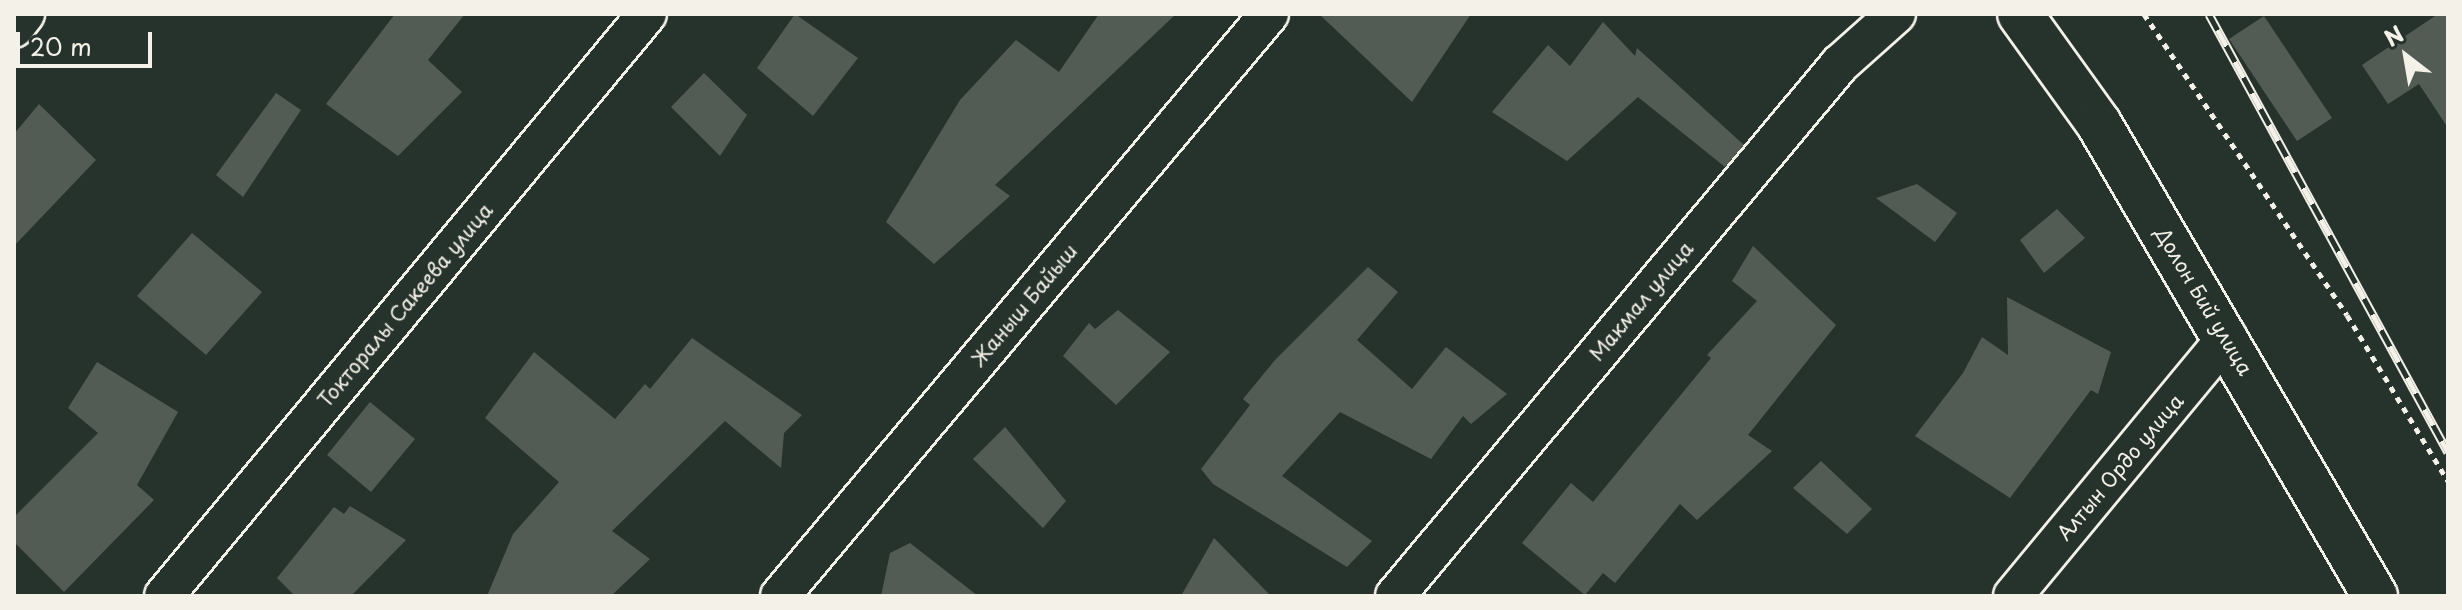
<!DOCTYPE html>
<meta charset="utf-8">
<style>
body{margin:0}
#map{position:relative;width:2462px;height:610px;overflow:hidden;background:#26332d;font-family:"Playpen Sans",sans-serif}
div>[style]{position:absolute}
.building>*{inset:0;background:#525c55}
.path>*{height:5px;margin-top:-2.5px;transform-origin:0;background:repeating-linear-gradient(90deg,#f4f1e8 0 6px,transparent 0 12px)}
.roads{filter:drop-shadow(2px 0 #f4f1e8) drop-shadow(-2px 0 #f4f1e8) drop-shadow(0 2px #f4f1e8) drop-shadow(0 -2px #f4f1e8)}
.street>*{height:38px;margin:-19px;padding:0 19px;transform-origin:19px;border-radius:19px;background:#26332d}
.secondary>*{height:44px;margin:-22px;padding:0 22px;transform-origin:22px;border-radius:22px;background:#26332d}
.rail>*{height:9px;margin-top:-4.5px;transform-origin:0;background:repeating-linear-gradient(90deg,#26332d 0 18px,#f4f1e8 0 36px);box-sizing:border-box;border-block:2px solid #f4f1e8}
span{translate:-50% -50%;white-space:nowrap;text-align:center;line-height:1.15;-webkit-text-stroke:6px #26332d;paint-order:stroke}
.street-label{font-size:20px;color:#f4f1e8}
.frame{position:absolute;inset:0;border:16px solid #f4f1e8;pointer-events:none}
.north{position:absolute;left:2366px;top:16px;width:80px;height:80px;-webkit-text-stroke:6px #26332d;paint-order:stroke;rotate:329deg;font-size:22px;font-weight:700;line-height:32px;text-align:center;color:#f4f1e8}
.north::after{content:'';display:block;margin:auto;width:28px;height:36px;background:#f4f1e8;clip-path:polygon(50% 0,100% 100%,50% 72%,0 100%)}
.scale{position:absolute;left:16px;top:32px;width:136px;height:36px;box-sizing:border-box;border:4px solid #f4f1e8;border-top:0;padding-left:10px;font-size:24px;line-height:28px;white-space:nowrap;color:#f4f1e8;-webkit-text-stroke:6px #26332d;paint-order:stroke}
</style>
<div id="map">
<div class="building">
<div style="clip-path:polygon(395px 14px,465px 14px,428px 60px,462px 92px,398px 156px,326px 104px)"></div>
<div style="clip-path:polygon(795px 14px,858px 58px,813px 116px,757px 68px)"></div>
<div style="clip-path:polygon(1099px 14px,1176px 14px,995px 185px,1010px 196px,934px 264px,886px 222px,960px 100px,1016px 40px,1059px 72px)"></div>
<div style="clip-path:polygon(1319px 14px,1471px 14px,1412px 102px)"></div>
<div style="clip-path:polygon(2438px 14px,2448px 14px,2448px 128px,2419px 84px,2388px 104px,2362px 65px)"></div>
<div style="clip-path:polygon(2264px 16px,2332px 118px,2297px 141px,2229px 39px)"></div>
<div style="clip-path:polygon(1603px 22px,1635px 56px,1637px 48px,1744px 145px,1725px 167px,1638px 97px,1567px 161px,1492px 112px,1548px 45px,1570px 66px)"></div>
<div style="clip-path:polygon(704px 73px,747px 115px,720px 156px,671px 107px)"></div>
<div style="clip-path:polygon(276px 93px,301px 110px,243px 197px,216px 175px)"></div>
<div style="clip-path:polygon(39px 104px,96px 160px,14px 246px,14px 134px)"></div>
<div style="clip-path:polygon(1917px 184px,1957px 213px,1935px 242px,1876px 198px)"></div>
<div style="clip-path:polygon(2057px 209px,2085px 238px,2044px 273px,2020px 240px)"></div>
<div style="clip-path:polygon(192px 233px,262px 292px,206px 355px,137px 296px)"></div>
<div style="clip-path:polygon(1753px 246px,1836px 325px,1748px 435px,1772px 451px,1697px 520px,1680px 504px,1615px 583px,1603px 573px,1585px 595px,1522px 543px,1571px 483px,1593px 502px,1711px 358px,1707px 355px,1757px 301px,1732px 281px)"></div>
<div style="clip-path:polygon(1368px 267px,1398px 292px,1357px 340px,1412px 389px,1446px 347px,1507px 394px,1471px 424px,1463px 416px,1431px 459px,1340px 412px,1282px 476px,1372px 541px,1347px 567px,1213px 484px,1201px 469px,1250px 405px,1243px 399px,1275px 360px)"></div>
<div style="clip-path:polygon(2007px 297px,2111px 352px,2098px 394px,2091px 390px,2010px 498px,1915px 436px,1963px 373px,1982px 337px,2008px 355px)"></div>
<div style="clip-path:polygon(1118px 310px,1170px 352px,1116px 405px,1063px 356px,1089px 323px,1095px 329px)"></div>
<div style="clip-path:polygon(692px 338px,802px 415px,784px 433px,781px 468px,725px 421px,612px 531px,650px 559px,611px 596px,487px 596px,513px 534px,559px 482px,485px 418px,534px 352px,615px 419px,645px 384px,650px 389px)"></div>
<div style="clip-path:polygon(97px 362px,178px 412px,137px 485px,154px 500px,64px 592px,14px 542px,14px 517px,98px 433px,68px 408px)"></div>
<div style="clip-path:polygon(370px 402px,415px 439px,371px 492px,327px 455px)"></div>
<div style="clip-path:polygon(1005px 427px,1066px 501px,1043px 528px,973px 459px)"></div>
<div style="clip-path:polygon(1821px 461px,1872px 509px,1847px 534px,1793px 488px)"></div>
<div style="clip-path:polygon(350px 506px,406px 540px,351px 596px,295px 596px,277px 578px,334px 507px,344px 514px)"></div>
<div style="clip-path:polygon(1214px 538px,1271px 596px,1181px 596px)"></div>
<div style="clip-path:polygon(910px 543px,978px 596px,881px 596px,890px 553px)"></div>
</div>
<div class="path">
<div style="left:2144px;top:14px;width:363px;rotate:56deg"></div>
<div style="left:2347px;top:315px;width:194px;rotate:58.7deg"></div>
</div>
<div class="roads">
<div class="street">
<div style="left:14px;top:28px;width:18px;rotate:-52deg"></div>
<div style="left:164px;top:596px;width:756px;rotate:-50.31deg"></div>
<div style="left:780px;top:596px;width:760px;rotate:-49.96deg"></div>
<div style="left:1395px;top:596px;width:694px;rotate:-50.09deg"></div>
<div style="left:1840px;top:64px;width:75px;rotate:-41.8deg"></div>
<div style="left:2013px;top:596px;width:336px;rotate:-50.4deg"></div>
</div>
<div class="secondary">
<div style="left:2020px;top:14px;width:135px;rotate:54.3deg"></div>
<div style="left:2099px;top:124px;width:547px;rotate:59.68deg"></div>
</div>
</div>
<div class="rail">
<div style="left:2209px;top:14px;width:499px;rotate:61.4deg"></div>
</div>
<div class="street-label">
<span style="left:1641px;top:301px;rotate:-50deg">Макмал улица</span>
<span style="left:2204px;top:301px;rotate:59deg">Долон Бий улица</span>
<span style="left:405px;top:305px;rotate:-50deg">Токторалы Сакеева улица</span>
<span style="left:1024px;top:305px;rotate:-50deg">Жаныш Байыш</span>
<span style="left:2120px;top:467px;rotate:-50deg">Алтын Ордо улица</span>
</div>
<div class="frame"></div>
<div class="north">N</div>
<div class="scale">20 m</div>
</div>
